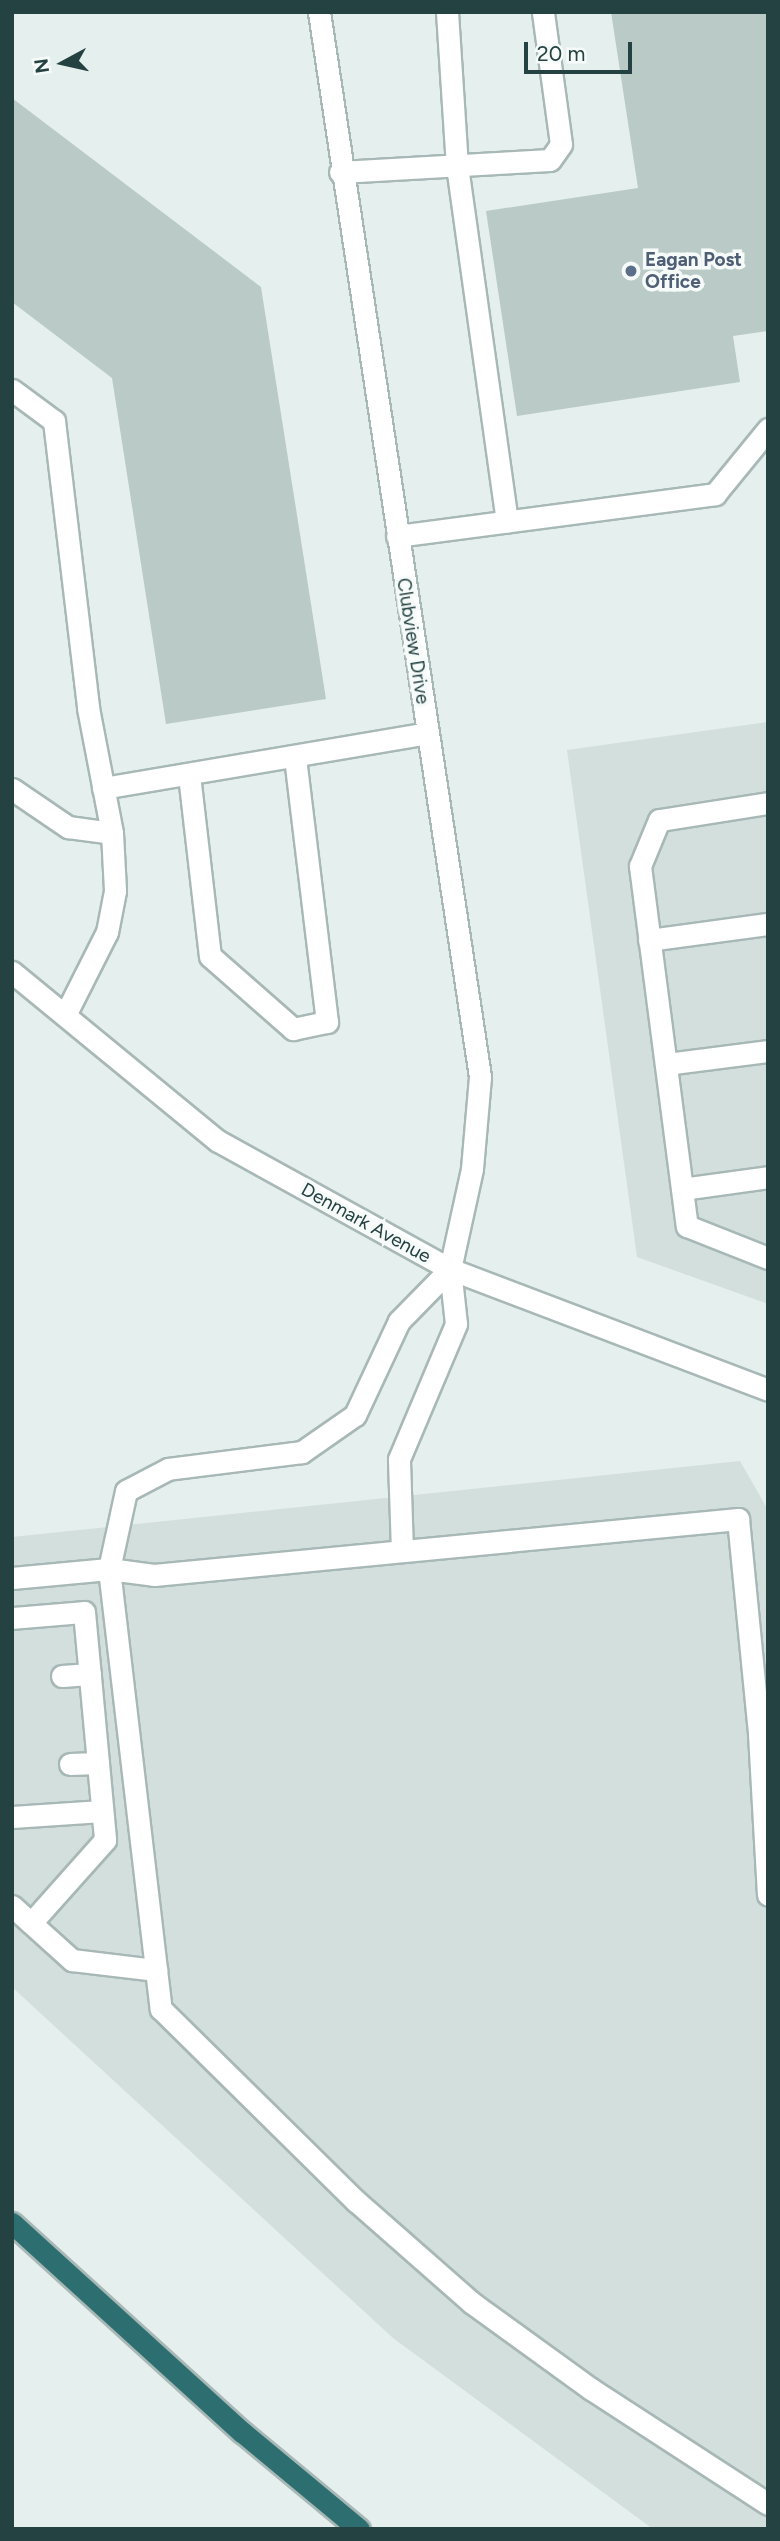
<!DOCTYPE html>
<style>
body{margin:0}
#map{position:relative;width:780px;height:2541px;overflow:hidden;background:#e5efed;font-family:Figtree,sans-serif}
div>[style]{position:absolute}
.built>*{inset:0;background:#d3dfdd}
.building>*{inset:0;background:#bacac7}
.roads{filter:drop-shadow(2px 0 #a7b8b6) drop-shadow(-2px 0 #a7b8b6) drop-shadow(0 2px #a7b8b6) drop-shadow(0 -2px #a7b8b6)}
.lane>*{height:21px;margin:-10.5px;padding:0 10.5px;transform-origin:10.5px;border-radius:10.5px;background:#fff}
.secondary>*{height:21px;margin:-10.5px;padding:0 10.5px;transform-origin:10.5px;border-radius:10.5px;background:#fff}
.highway>*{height:21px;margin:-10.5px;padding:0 10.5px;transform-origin:10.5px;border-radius:10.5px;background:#2d6f70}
.dots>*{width:19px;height:19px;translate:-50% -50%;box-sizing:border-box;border:4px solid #f6fbfa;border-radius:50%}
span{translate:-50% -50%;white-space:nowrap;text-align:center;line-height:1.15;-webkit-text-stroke:7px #f6fbfa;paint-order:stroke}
.service-label{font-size:19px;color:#4e5e75;font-weight:700}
.left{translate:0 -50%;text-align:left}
.street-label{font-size:19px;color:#234241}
.frame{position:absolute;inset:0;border:14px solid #234241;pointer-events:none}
.north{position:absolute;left:28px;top:28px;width:70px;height:70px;-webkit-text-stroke:5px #f6fbfa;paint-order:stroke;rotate:262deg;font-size:19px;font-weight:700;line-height:28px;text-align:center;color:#234241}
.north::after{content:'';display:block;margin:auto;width:24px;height:32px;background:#234241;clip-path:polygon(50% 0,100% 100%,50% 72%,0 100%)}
.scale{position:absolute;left:524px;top:42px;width:108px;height:32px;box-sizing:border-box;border:4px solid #234241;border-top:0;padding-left:9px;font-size:21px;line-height:24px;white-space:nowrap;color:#234241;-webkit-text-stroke:5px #f6fbfa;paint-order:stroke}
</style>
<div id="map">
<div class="built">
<div style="clip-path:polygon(768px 722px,768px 1304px,637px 1257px,567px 750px)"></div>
<div style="clip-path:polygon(740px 1461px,768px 1510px,768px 2529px,653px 2529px,393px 2338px,12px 1987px,12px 1537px)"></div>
</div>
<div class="building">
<div style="clip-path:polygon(611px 12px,768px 12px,768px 331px,733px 336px,740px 382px,517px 416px,486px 211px,638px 188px)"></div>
<div style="clip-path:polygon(12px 98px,261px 287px,326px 699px,166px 724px,112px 378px,12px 302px)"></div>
</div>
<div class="roads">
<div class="lane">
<div style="left:447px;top:12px;width:154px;rotate:86.3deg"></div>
<div style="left:457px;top:166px;width:359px;rotate:82deg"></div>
<div style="left:340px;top:172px;width:210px;rotate:-3.3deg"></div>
<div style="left:550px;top:160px;width:19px;rotate:-55deg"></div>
<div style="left:561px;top:144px;width:133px;rotate:-97.8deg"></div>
<div style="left:12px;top:390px;width:52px;rotate:36.4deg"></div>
<div style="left:54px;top:421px;width:289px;rotate:83.2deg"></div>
<div style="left:88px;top:708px;width:127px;rotate:79.1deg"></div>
<div style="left:112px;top:833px;width:58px;rotate:87deg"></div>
<div style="left:115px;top:891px;width:42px;rotate:101deg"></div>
<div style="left:107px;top:932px;width:93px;rotate:116.8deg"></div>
<div style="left:397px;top:536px;width:321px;rotate:-7.5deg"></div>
<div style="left:715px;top:494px;width:84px;rotate:-50.8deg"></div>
<div style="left:189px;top:775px;width:182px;rotate:83.4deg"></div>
<div style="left:210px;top:956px;width:111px;rotate:41.3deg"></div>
<div style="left:293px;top:1029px;width:35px;rotate:-12deg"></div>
<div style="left:327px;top:1022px;width:265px;rotate:-96.9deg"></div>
<div style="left:103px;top:788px;width:329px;rotate:-9.6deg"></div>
<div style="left:12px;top:789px;width:68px;rotate:34.2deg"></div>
<div style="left:68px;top:827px;width:44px;rotate:7.8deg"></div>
<div style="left:768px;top:803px;width:110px;rotate:171.1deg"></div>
<div style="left:659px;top:820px;width:50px;rotate:112.4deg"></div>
<div style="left:640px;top:866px;width:363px;rotate:82.6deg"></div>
<div style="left:687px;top:1226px;width:87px;rotate:21.6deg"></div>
<div style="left:649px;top:940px;width:120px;rotate:-7.7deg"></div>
<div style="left:666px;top:1064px;width:103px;rotate:-7.3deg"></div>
<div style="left:682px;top:1189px;width:87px;rotate:-7.9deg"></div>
<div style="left:450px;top:1269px;width:73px;rotate:134.4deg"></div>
<div style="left:399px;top:1321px;width:104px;rotate:115.1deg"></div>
<div style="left:355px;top:1415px;width:65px;rotate:145.1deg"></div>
<div style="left:302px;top:1452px;width:135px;rotate:172.8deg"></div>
<div style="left:168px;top:1469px;width:47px;rotate:152.4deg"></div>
<div style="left:126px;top:1491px;width:80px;rotate:102.3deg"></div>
<div style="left:109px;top:1569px;width:443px;rotate:83.3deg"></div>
<div style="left:161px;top:2009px;width:274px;rotate:44.6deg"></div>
<div style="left:356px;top:2201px;width:154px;rotate:41.3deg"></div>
<div style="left:472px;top:2303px;width:147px;rotate:35.9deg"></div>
<div style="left:591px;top:2389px;width:211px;rotate:33deg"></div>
<div style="left:402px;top:1551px;width:92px;rotate:-91.9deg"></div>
<div style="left:399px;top:1459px;width:147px;rotate:-67.1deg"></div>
<div style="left:456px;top:1324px;width:55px;rotate:-96.2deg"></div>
<div style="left:12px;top:1578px;width:97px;rotate:-5.3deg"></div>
<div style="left:109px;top:1569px;width:45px;rotate:7.6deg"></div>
<div style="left:154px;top:1575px;width:587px;rotate:-5.48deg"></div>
<div style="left:738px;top:1519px;width:216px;rotate:84.4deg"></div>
<div style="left:759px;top:1734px;width:161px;rotate:86.8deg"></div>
<div style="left:12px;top:1618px;width:72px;rotate:-4.8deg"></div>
<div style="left:84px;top:1612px;width:229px;rotate:84.7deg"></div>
<div style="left:105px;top:1840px;width:111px;rotate:131.7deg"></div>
<div style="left:62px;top:1676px;width:28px;rotate:-4deg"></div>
<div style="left:70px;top:1764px;width:28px;rotate:-2deg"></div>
<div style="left:12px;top:1817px;width:90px;rotate:-3.8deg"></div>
<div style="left:12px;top:1906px;width:81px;rotate:42deg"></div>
<div style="left:72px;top:1960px;width:85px;rotate:6.8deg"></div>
</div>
<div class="secondary">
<div style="left:319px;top:12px;width:1077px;rotate:81.4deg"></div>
<div style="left:480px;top:1077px;width:92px;rotate:95deg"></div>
<div style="left:472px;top:1169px;width:102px;rotate:102.4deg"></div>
<div style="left:12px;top:972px;width:266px;rotate:39.4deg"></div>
<div style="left:218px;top:1141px;width:265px;rotate:28.9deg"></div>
<div style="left:450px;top:1269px;width:340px;rotate:20.8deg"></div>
</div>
<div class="highway">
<div style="left:12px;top:2223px;width:311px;rotate:42.3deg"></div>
<div style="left:242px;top:2432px;width:152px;rotate:39.7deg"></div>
</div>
</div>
<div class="dots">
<div style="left:631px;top:271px;background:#5c6f8a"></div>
</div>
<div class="service-label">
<span class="left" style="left:645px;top:271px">Eagan Post<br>Office</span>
</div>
<div class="street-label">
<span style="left:413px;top:641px;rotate:81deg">Clubview Drive</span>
<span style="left:366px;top:1223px;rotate:29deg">Denmark Avenue</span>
</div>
<div class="frame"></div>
<div class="north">N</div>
<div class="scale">20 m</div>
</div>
